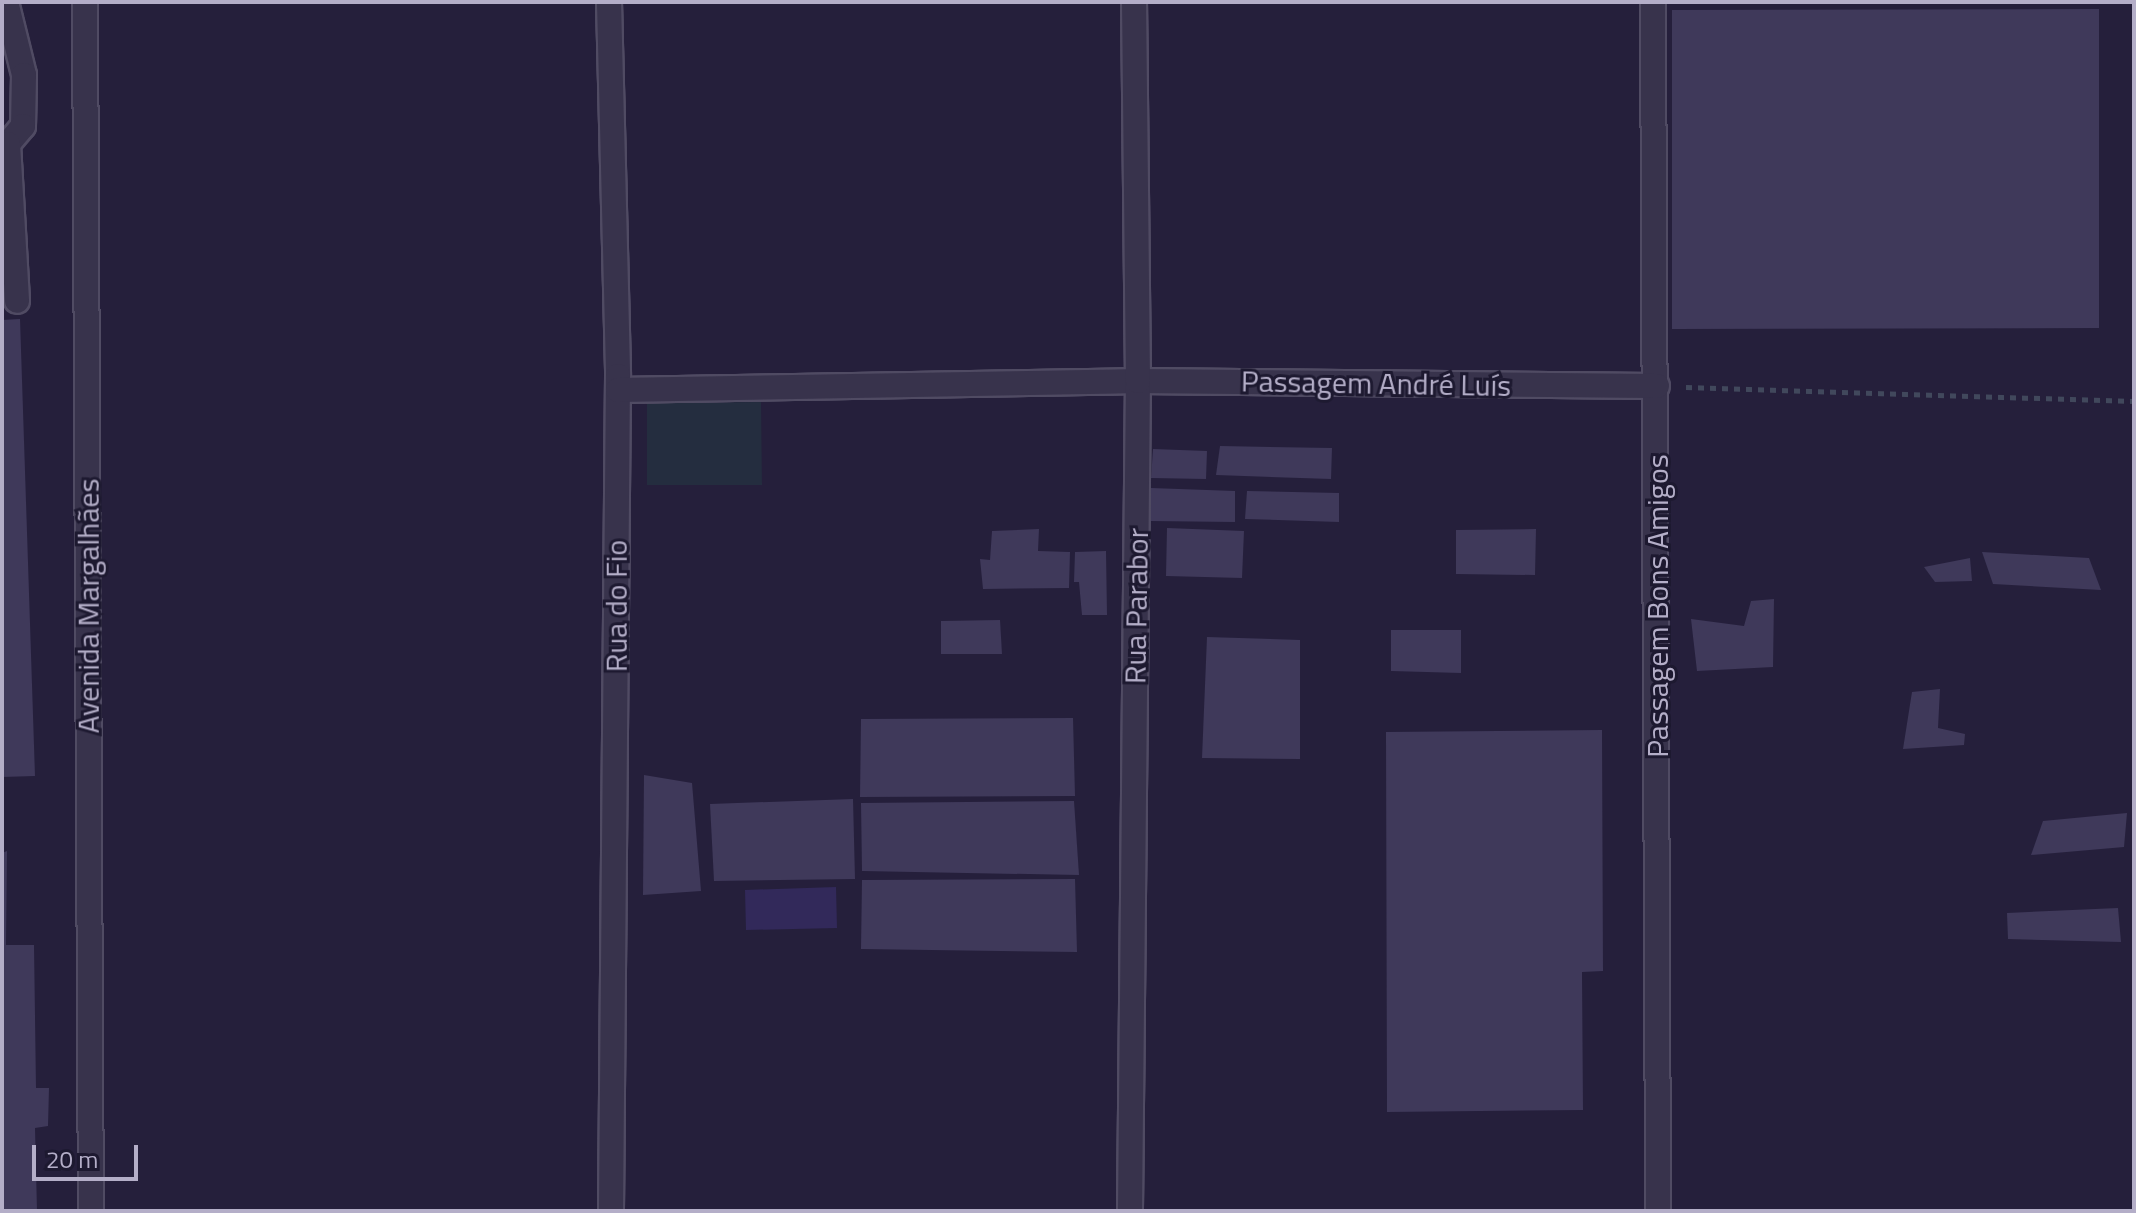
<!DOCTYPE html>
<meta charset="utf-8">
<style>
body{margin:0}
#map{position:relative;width:2136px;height:1213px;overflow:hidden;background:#251f3b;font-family:"Titillium Web",sans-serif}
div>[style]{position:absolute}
.green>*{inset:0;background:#242d3f}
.water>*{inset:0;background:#32295a}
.building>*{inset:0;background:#3f395a}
.path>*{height:5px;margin-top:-2.5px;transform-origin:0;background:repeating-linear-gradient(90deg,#41485c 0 6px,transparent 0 12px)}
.roads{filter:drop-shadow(2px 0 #504b63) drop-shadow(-2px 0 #504b63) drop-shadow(0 2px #504b63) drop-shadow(0 -2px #504b63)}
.minor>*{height:24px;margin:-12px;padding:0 12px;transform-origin:12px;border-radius:12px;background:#38334c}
span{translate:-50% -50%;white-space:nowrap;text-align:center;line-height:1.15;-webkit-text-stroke:6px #1d1930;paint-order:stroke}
.street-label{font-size:30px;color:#b4aec8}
.frame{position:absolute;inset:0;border:4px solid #b4aec8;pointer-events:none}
.scale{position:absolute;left:32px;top:1145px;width:106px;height:36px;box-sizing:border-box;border:4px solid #b4aec8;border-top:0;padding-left:10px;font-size:24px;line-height:28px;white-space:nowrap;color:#b4aec8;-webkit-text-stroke:6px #1d1930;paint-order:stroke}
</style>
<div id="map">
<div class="green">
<div style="clip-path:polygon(761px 402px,762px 485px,647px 485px,647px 403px)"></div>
</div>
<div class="water">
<div style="clip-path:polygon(836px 887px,837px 928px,746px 930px,745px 890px)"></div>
</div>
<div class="building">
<div style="clip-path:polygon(2099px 9px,2099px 328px,1672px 329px,1672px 10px)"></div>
<div style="clip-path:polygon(20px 319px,35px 776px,2px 777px,2px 320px)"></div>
<div style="clip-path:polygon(1220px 446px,1332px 448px,1331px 479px,1216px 475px)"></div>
<div style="clip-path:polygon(1153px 449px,1207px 451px,1206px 479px,1151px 478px)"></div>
<div style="clip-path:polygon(1151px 488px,1235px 491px,1235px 522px,1149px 521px)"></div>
<div style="clip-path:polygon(1247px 491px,1339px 493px,1339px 522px,1245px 519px)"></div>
<div style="clip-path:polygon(1167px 528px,1244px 531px,1242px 578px,1166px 576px)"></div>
<div style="clip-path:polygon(1039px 529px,1038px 551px,1070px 552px,1069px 588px,983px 589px,980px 559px,990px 560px,992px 531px)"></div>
<div style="clip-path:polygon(1536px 529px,1535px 575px,1456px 574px,1456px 530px)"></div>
<div style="clip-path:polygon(1106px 551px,1107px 615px,1082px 615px,1079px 582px,1074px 582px,1075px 552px)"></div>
<div style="clip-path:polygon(1982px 552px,2089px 558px,2101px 590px,1993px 584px)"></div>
<div style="clip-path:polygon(1970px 558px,1972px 581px,1935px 582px,1924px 567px)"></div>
<div style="clip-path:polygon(1774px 599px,1773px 667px,1697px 671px,1691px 619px,1744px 626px,1751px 601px)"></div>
<div style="clip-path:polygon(1000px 620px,1002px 654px,941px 654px,941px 621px)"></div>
<div style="clip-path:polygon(1391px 630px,1461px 630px,1461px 673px,1391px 671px)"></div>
<div style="clip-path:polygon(1207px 637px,1300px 640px,1300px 759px,1202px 758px)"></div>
<div style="clip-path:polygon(1940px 689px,1938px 728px,1965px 734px,1964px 745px,1903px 749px,1912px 692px)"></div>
<div style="clip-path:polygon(1073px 718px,1075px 796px,860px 797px,861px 719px)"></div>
<div style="clip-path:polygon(1602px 730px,1603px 971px,1582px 972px,1583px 1110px,1387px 1112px,1386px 732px)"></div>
<div style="clip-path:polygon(644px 775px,692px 783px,701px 891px,643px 895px)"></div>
<div style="clip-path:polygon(853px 799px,855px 879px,714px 881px,710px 804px)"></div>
<div style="clip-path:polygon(1074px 801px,1079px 875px,862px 871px,861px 803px)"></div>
<div style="clip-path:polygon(2127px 813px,2124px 847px,2031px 855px,2043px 821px)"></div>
<div style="clip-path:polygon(7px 851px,6px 945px,34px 945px,36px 1088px,49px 1088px,48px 1126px,35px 1128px,37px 1211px,2px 1211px,2px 853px)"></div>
<div style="clip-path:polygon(1075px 879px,1077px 952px,861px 949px,862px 880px)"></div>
<div style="clip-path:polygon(2118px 908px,2121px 942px,2008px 939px,2007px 913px)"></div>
</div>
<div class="path">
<div style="left:1686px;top:387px;width:448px;rotate:1.8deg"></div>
</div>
<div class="roads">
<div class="minor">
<div style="left:6px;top:2px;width:75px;rotate:76.1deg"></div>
<div style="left:24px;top:75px;width:51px;rotate:91.1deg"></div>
<div style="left:23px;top:126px;width:23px;rotate:130deg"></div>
<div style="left:8px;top:144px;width:157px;rotate:86.7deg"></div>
<div style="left:85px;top:2px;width:1209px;rotate:89.72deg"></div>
<div style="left:609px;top:2px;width:374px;rotate:88.6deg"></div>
<div style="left:618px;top:376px;width:835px;rotate:90.48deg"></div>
<div style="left:1653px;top:2px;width:1209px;rotate:89.76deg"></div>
<div style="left:618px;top:390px;width:520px;rotate:-0.99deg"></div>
<div style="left:1138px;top:381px;width:519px;rotate:0.55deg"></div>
<div style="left:1130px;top:1211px;width:830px;rotate:-89.45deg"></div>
<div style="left:1138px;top:381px;width:379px;rotate:-90.6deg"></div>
</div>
</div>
<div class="street-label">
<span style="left:1376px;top:383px;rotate:1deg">Passagem André Luís</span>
<span style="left:88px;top:606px;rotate:-90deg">Avenida Margalhães</span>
<span style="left:616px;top:606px;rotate:-90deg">Rua do Fio</span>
<span style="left:1136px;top:606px;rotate:-89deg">Rua Parabor</span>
<span style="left:1657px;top:606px;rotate:-90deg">Passagem Bons Amigos</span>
</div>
<div class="frame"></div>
<div class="scale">20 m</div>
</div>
